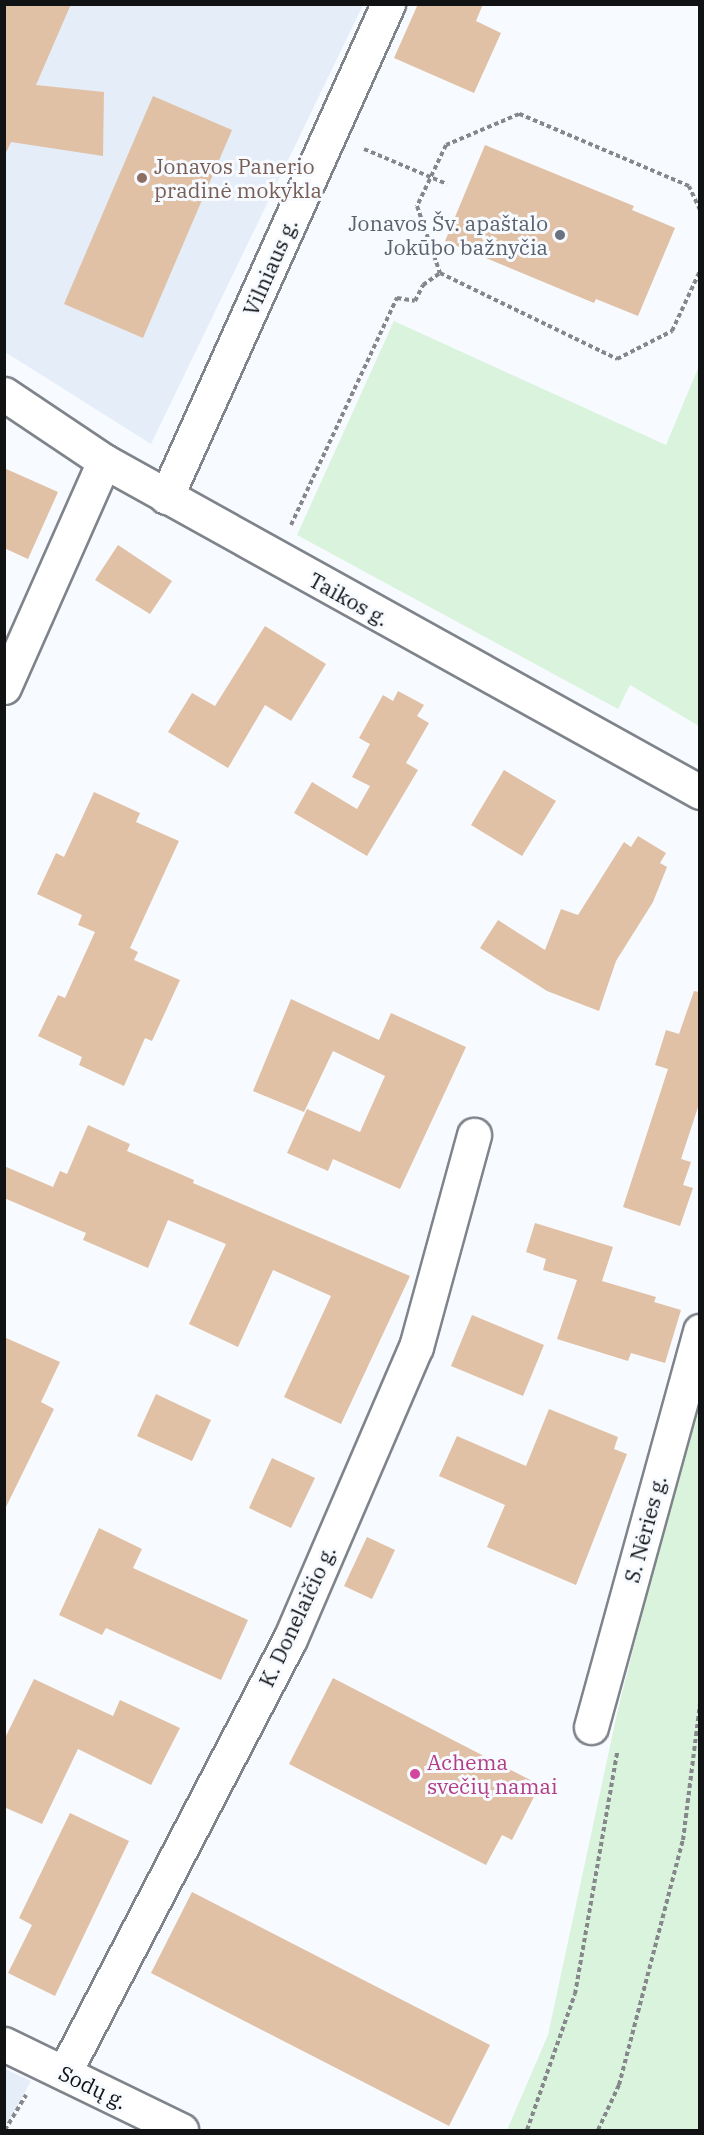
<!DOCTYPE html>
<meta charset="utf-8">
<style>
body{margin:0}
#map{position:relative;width:704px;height:2135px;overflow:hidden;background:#f7faff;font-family:"IBM Plex Serif",serif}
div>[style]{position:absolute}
.built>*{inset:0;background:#e5eef8}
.green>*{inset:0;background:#daf3dc}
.building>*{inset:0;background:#e0c1a5}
.path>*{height:4px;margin-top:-2px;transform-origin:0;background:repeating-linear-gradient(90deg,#85878b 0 4.5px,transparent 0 7.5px)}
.roads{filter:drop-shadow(2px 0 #7f848b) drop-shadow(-2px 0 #7f848b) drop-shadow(0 2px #7f848b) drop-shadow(0 -2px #7f848b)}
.street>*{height:33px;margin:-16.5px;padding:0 16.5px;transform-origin:16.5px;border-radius:16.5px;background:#fff}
.dots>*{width:16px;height:16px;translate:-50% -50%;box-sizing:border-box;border:3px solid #f7faff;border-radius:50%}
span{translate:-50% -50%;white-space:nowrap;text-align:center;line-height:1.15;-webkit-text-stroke:6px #f7faff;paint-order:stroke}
.education-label{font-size:21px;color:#785e54}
.left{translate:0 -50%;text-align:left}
.worship-label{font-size:21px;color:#5b616d}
.right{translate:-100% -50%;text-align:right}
.street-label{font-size:21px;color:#101214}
.hotel-label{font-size:21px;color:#b23c85}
.frame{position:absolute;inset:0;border:6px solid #101214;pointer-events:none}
</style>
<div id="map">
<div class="built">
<div style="clip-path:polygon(4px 5px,363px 5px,151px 444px,5px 352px)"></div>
<div style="clip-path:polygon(5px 2069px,31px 2081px,5px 2129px)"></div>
</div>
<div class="green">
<div style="clip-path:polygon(394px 321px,666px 445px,699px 366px,699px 726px,630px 685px,618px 709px,297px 535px)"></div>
<div style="clip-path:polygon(699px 1393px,699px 2130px,507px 2130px,548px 2035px,618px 1709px)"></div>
</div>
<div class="building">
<div style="clip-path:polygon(4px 4px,71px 4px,36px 85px,104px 92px,103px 156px,11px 142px,4px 157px)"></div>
<div style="clip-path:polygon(418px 4px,483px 4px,476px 21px,501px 33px,474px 93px,394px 58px)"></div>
<div style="clip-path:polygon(153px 96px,232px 130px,143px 338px,64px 304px)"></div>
<div style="clip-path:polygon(485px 145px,634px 206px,632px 210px,675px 228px,638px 316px,596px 299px,594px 303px,445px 241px)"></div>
<div style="clip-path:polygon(4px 468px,58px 492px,28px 559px,4px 548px)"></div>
<div style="clip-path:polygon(118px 545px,172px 581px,150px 614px,95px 580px)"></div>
<div style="clip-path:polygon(265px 626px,326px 664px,291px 721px,265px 705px,228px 768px,168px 732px,192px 693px,215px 706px)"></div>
<div style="clip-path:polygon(398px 691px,424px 705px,417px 716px,429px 723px,406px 763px,418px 770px,367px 856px,294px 813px,312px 782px,357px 809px,370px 786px,352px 777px,370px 744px,359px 738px,383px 695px,393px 701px)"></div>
<div style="clip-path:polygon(504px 770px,556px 801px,522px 856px,471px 825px)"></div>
<div style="clip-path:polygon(94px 792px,140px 813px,136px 822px,179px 841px,130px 948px,138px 952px,134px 960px,180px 980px,152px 1041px,145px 1038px,124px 1086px,79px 1065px,82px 1057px,38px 1036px,58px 995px,65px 998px,95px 932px,78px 925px,82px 915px,37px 894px,56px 853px,64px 857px)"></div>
<div style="clip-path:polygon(638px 836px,666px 853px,660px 863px,667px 867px,653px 902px,616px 961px,599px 1011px,547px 991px,480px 948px,498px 920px,545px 950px,561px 909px,578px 915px,624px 842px,631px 847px)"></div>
<div style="clip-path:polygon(694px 991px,699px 992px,699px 1104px,681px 1159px,691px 1162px,683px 1185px,693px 1188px,680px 1226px,623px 1207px,668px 1069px,655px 1065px,666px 1030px,679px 1034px)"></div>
<div style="clip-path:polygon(291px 999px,379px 1040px,391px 1013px,466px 1047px,400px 1189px,333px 1159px,328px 1171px,287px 1153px,307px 1109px,360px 1132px,385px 1076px,333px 1051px,304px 1112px,253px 1091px)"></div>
<div style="clip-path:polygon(88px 1125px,130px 1144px,127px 1151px,194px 1180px,193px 1183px,410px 1276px,341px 1424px,284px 1397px,331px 1296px,273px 1270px,238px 1347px,189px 1324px,226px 1244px,168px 1220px,148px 1268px,83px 1240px,86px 1233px,4px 1198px,4px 1166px,53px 1187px,60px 1171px,67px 1174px)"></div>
<div style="clip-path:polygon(535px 1223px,613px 1247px,602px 1281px,656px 1297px,654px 1302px,681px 1310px,665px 1363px,631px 1353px,628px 1361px,557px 1339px,577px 1280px,543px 1270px,546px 1259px,526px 1252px)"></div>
<div style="clip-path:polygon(472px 1315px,544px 1345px,523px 1396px,451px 1366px)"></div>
<div style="clip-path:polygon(4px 1337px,60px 1362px,41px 1402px,54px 1409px,4px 1511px)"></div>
<div style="clip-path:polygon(156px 1394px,211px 1420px,192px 1461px,137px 1436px)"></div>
<div style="clip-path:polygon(549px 1409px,618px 1437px,614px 1449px,627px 1454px,576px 1585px,487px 1547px,505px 1505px,439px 1476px,457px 1436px,526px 1466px)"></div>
<div style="clip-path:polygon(272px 1458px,315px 1478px,291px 1528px,249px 1508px)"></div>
<div style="clip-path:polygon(99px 1528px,142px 1549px,133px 1568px,248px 1620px,221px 1680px,106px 1628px,102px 1635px,59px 1615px)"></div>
<div style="clip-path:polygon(367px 1537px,395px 1550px,372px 1599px,344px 1586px)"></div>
<div style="clip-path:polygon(333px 1678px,540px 1785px,512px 1840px,502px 1835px,486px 1865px,289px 1764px)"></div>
<div style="clip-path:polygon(34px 1679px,113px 1716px,120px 1700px,180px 1728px,151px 1785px,78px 1749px,42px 1824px,4px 1807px,4px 1740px)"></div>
<div style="clip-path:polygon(70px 1813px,129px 1841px,55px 1996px,8px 1973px,32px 1925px,19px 1918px)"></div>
<div style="clip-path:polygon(192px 1892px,490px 2045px,449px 2126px,151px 1973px)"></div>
</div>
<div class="path">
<div style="left:364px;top:149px;width:90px;rotate:22.9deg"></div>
<div style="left:700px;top:210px;width:26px;rotate:-115deg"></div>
<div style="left:689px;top:186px;width:185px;rotate:-157deg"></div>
<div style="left:519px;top:114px;width:79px;rotate:157deg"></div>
<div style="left:446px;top:145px;width:68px;rotate:115.4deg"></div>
<div style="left:417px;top:206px;width:71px;rotate:71.1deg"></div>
<div style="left:440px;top:273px;width:197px;rotate:25.9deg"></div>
<div style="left:617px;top:359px;width:62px;rotate:-27deg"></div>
<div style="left:672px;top:331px;width:66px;rotate:-65deg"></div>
<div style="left:291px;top:525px;width:251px;rotate:-65deg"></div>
<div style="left:397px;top:298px;width:18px;rotate:9deg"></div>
<div style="left:415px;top:301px;width:18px;rotate:-63deg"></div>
<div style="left:423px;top:285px;width:21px;rotate:-35deg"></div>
<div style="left:5px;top:2130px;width:41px;rotate:-59deg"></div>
<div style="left:527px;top:2130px;width:144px;rotate:-70.6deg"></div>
<div style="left:575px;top:1994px;width:245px;rotate:-80.1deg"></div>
<div style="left:598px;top:2130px;width:50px;rotate:-65deg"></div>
<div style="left:619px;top:2085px;width:253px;rotate:-75.4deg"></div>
<div style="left:683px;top:1840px;width:137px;rotate:-82.9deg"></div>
</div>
<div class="roads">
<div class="street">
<div style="left:4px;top:394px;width:120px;rotate:33.8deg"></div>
<div style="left:104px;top:461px;width:682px;rotate:29.05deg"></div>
<div style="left:166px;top:497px;width:541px;rotate:-65.76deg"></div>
<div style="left:4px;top:687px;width:247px;rotate:-66.1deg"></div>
<div style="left:591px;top:1727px;width:411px;rotate:-74.6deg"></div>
<div style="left:4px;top:2044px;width:197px;rotate:25.9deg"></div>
<div style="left:64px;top:2073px;width:489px;rotate:-62.5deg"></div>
<div style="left:290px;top:1639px;width:318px;rotate:-66.7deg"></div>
<div style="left:416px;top:1347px;width:220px;rotate:-74.7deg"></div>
</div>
</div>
<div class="dots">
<div style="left:142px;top:178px;background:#8d6e63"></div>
<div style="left:560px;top:235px;background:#6b7280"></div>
<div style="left:415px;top:1774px;background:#d1479c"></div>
</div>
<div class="education-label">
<span class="left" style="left:154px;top:178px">Jonavos Panerio<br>pradinė mokykla</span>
</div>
<div class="worship-label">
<span class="right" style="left:548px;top:235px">Jonavos Šv. apaštalo<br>Jokūbo bažnyčia</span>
</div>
<div class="street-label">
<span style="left:270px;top:267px;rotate:-66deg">Vilniaus g.</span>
<span style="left:349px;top:599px;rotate:29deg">Taikos g.</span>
<span style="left:645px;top:1529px;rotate:-75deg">S. Nėries g.</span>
<span style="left:297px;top:1616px;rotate:-65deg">K. Donelaičio g.</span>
<span style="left:93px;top:2087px;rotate:26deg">Sodų g.</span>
</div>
<div class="hotel-label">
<span class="left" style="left:427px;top:1774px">Achema<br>svečių namai</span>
</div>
<div class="frame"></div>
</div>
